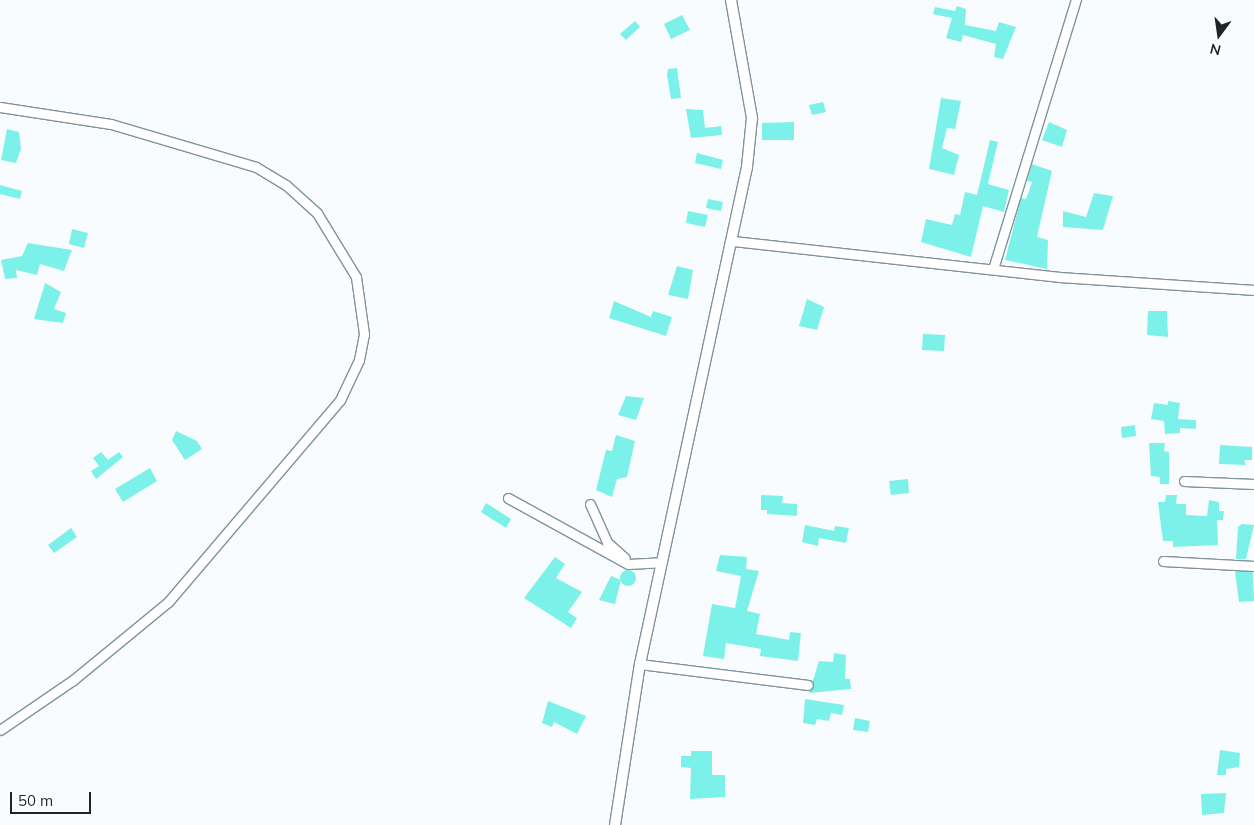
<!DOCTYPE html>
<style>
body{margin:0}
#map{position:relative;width:1254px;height:825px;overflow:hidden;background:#f8fcfe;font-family:Mulish,sans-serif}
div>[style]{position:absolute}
.building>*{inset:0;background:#7cf1e9}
.round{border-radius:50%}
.roads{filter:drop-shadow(1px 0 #80939a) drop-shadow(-1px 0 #80939a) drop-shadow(0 1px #80939a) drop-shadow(0 -1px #80939a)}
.minor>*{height:9px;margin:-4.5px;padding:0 4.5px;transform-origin:4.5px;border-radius:4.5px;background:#fff}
.tertiary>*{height:10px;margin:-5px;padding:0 5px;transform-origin:5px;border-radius:5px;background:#fff}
span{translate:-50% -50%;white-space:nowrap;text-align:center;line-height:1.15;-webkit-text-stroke:5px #fff;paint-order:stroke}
.north{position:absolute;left:1194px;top:10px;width:50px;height:50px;-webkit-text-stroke:4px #fff;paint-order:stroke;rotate:194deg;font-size:14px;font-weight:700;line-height:20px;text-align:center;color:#1e2528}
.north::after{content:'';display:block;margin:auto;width:18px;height:22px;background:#1e2528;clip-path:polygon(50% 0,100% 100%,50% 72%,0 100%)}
.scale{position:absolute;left:10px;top:792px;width:81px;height:22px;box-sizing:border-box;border:2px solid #1e2528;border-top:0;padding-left:6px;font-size:15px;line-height:18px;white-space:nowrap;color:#1e2528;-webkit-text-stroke:4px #fff;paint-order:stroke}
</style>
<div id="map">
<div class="building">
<div style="clip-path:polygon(957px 6px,966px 9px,965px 25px,996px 31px,999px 22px,1016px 27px,1003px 59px,994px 57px,996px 44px,963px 35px,961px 42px,946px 38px,952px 18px,933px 14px,935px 7px,955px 11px)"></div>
<div style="clip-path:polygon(682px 15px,690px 30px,671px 39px,664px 24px)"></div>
<div style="clip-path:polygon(635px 21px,640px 27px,626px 40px,620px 34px)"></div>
<div style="clip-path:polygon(677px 68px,681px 98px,671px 99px,667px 75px,668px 69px)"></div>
<div style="clip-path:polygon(941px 98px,961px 101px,955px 129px,947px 128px,942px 148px,959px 155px,954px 175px,929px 169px)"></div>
<div style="clip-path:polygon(823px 102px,826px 112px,812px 115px,809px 105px)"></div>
<div style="clip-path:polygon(686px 109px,703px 110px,705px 128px,721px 126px,722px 135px,691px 138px)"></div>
<div style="clip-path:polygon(794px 122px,794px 140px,762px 140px,762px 123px)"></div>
<div style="clip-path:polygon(1049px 122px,1067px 130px,1062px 147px,1042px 140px)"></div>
<div style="clip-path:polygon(7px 129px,19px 132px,21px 149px,16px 163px,1px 160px)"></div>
<div style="clip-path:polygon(990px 140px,998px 142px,988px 184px,1009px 190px,1004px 212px,983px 206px,971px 257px,921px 242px,926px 219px,952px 225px,955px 214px,960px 215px,965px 192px,977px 195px)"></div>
<div style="clip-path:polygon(697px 153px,723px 160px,721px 169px,695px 163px)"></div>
<div style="clip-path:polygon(1032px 164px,1052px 171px,1037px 237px,1048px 240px,1047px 269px,1005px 260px,1021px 198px,1026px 199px,1032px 182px,1027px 181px)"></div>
<div style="clip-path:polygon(0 185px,22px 191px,20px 199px,0 194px)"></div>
<div style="clip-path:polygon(1094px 193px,1113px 196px,1103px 230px,1063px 227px,1063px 211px,1086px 217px)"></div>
<div style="clip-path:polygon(708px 199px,723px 202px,721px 211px,706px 208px)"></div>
<div style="clip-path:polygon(688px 211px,708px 215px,705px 227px,686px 223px)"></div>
<div style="clip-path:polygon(72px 229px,88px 233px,84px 248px,69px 244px)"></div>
<div style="clip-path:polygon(28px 243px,72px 250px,64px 271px,40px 264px,37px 275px,16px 270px,17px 278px,5px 279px,1px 260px,22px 256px)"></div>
<div style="clip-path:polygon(677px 266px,693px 270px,688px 299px,668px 295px)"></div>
<div style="clip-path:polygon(45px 283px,61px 292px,54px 309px,66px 313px,63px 323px,34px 319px)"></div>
<div style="clip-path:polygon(807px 299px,824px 307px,817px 330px,799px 326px)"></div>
<div style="clip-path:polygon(614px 301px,651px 317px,653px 311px,672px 317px,666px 336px,609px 318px)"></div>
<div style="clip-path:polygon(1148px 311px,1167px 311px,1168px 337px,1147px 335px)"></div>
<div style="clip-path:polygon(923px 334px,945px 335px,944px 351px,922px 350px)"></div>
<div style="clip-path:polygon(626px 396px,644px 398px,636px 420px,618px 415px)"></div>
<div style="clip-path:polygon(1168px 401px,1180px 403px,1178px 419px,1196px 420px,1196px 429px,1180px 428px,1180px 433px,1165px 434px,1164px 421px,1151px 419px,1154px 403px,1168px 405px)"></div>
<div style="clip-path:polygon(1135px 425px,1136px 436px,1122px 438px,1121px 427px)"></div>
<div style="clip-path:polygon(176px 431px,197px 441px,202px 449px,185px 460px,172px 440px)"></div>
<div style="clip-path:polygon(616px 435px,635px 441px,627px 477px,617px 479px,612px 497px,596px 490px,606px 450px,612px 451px)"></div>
<div style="clip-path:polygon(1149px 443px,1165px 443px,1164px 451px,1169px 452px,1169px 484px,1160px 484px,1160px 477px,1151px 476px)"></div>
<div style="clip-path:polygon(1220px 445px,1252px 447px,1252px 460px,1244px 460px,1246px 465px,1219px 464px)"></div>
<div style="clip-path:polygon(101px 452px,108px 460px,119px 452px,123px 457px,96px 479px,91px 471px,99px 466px,93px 458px)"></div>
<div style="clip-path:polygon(150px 468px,157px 481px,123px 502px,115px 489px)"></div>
<div style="clip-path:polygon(908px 479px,909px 493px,891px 495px,889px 481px)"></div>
<div style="clip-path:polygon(761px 495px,783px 496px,782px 503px,797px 504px,797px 516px,767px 514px,767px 510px,761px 510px)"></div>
<div style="clip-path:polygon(1166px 495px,1177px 495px,1176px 504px,1186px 504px,1186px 515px,1207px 516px,1209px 500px,1219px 502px,1219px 511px,1224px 511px,1223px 520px,1217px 520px,1218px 545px,1173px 547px,1173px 541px,1163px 541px,1158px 502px,1165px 502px)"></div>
<div style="clip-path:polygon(486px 503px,511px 519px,506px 528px,481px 512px)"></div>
<div style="clip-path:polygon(1242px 524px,1254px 525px,1246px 559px,1236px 559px,1238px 527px)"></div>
<div style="clip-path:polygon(805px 525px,834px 531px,835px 526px,849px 528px,846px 543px,819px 538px,818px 546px,802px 542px)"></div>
<div style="clip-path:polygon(71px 528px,77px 537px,54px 553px,48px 545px)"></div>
<div style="clip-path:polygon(720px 555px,747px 557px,746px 569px,759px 571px,747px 611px,760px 614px,756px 634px,789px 640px,790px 632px,801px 633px,798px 661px,760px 656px,761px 649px,726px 643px,724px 659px,703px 656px,712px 604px,735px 608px,741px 576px,716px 571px)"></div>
<div style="clip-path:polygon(555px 557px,565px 564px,556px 578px,582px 592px,568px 612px,577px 618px,571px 628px,524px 598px)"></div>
<div class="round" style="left:620px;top:570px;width:16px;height:16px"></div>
<div style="clip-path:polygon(1235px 571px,1253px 572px,1254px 601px,1239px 602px)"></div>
<div style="clip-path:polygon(611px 576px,621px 580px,615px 604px,599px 600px)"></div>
<div style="clip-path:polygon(834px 653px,846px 655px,845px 679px,850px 679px,851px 689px,809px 693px,819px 661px,833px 662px)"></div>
<div style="clip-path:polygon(805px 699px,844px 705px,842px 715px,831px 713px,829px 721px,817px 719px,815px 725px,803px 723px)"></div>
<div style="clip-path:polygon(548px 701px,586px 716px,577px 734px,554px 722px,552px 727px,542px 723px)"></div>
<div style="clip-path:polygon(855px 718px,870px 721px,868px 732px,853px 730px)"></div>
<div style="clip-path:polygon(1220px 750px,1240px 753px,1239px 767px,1226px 769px,1226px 775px,1217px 775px)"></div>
<div style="clip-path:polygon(691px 751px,712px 751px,712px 775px,725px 775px,725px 797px,690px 799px,691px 768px,681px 767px,681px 756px,691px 756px)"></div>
<div style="clip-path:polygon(1226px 793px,1224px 813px,1202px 815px,1201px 794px)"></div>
</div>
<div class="roads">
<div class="minor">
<div style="left:0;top:107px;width:112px;rotate:8.7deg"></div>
<div style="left:111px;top:124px;width:151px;rotate:16.5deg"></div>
<div style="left:256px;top:167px;width:35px;rotate:31deg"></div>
<div style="left:286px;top:185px;width:42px;rotate:42.1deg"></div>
<div style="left:317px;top:213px;width:75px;rotate:58.6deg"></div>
<div style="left:356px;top:277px;width:58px;rotate:82deg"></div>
<div style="left:364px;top:334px;width:26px;rotate:101deg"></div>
<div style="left:359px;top:360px;width:44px;rotate:115.4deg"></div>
<div style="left:340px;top:400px;width:265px;rotate:130.4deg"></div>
<div style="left:168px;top:602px;width:123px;rotate:140.6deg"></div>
<div style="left:73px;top:680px;width:88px;rotate:145.6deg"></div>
<div style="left:733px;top:241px;width:329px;rotate:6.3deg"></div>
<div style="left:1060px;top:277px;width:194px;rotate:3.8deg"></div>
<div style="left:993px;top:269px;width:282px;rotate:-72.9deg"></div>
<div style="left:1184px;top:481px;width:70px;rotate:2.5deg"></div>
<div style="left:508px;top:498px;width:137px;rotate:28.8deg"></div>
<div style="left:628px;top:564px;width:33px;rotate:-3deg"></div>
<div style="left:590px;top:504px;width:42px;rotate:65.9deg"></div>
<div style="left:607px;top:542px;width:24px;rotate:42deg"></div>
<div style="left:1163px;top:561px;width:91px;rotate:3.1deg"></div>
<div style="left:640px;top:664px;width:169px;rotate:7.1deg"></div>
</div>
<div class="tertiary">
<div style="left:615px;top:825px;width:163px;rotate:-81.2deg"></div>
<div style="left:640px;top:664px;width:508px;rotate:-77.85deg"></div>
<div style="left:747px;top:167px;width:49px;rotate:-84.2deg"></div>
<div style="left:752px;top:118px;width:120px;rotate:-100.1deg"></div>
</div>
</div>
<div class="north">N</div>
<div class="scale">50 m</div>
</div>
